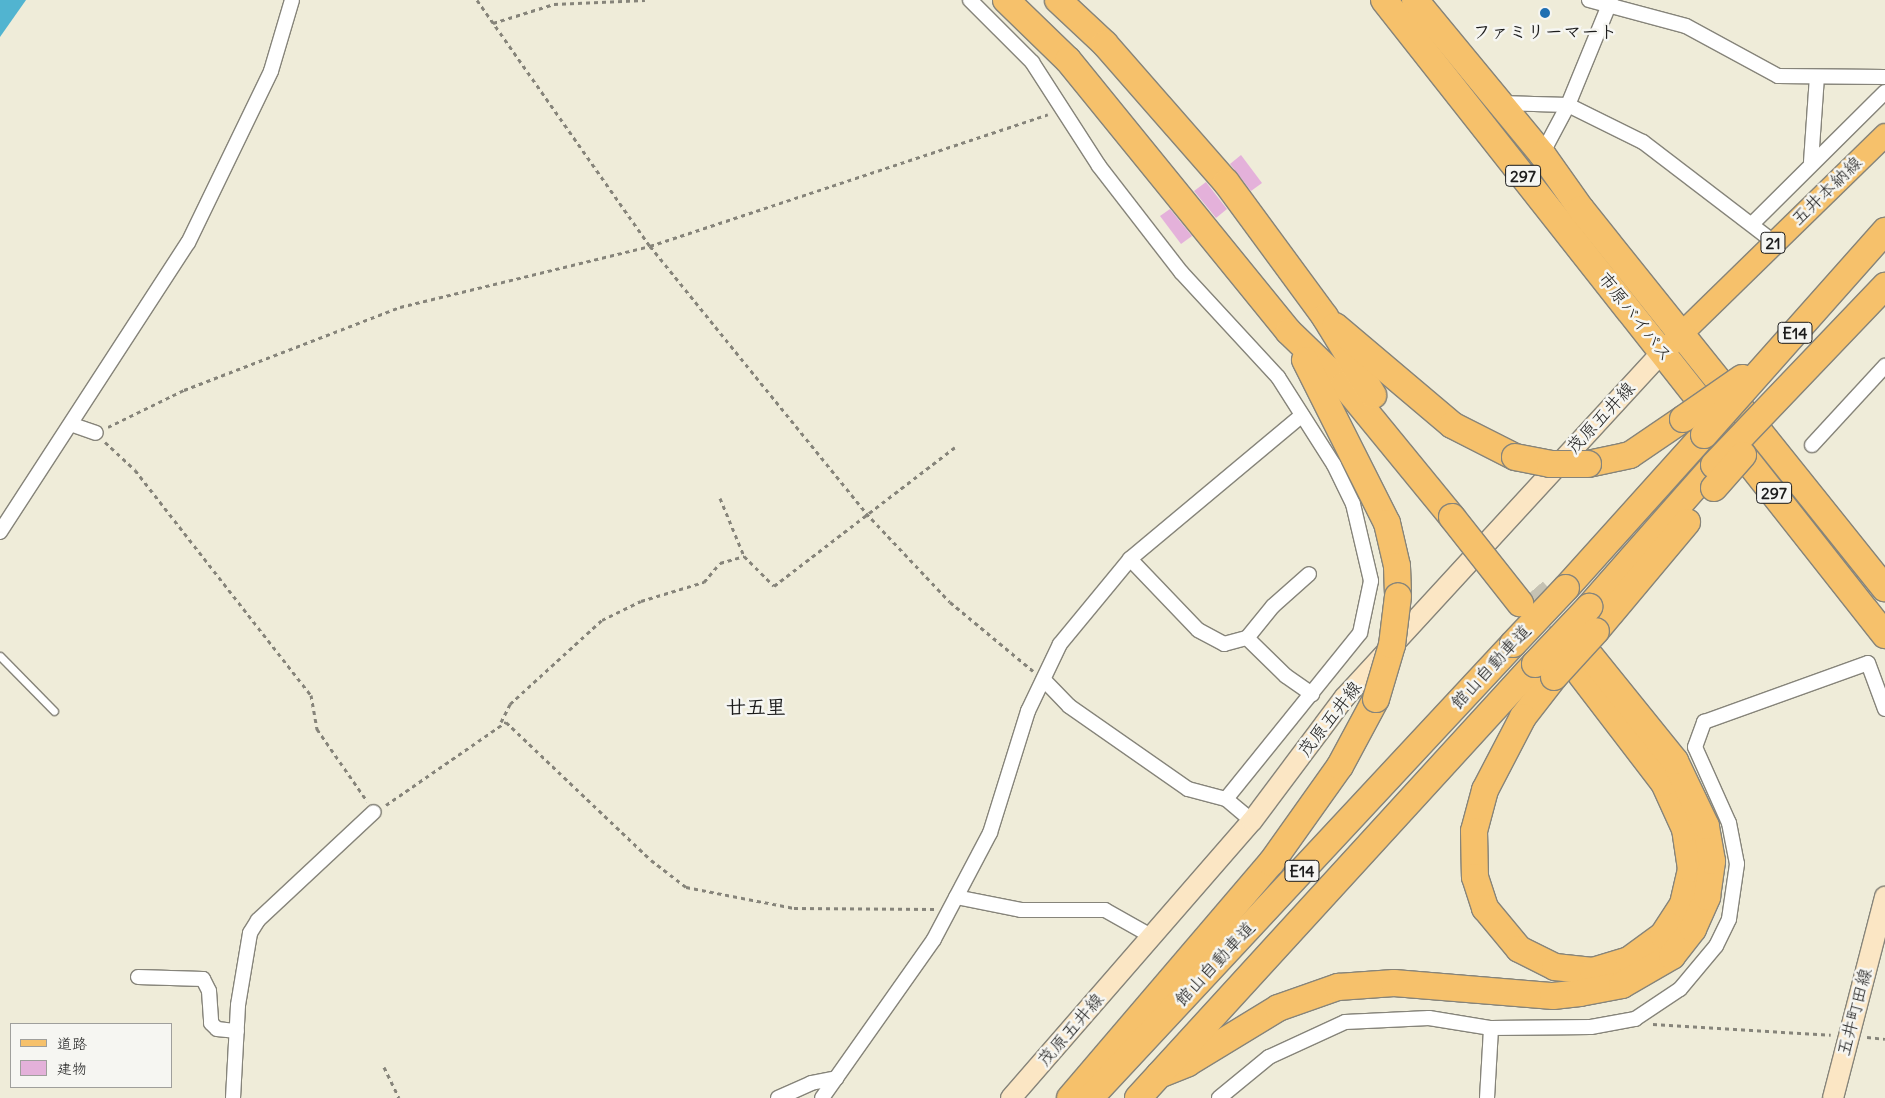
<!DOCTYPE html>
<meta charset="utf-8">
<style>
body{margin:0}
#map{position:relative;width:1885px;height:1098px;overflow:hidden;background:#efecd9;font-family:Delius,"Klee One",sans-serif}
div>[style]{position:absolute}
.water>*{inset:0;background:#51b4d0}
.building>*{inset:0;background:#e4b1da}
.highway-tunnel>*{height:26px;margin-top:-13px;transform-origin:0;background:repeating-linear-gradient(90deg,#c5c2b3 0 26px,transparent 0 39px)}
.path>*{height:3px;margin-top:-1.5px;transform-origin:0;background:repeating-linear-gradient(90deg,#86847a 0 4px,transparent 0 8px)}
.roads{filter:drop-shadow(1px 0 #86847a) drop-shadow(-1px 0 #86847a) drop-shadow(0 1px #86847a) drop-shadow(0 -1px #86847a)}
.lane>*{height:7px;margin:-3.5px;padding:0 3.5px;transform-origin:3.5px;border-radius:3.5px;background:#fff}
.street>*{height:14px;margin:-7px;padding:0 7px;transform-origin:7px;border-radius:7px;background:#fff}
.secondary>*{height:20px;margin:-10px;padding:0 10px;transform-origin:10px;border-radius:10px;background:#fbe6c4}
.primary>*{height:22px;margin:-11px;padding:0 11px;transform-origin:11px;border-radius:11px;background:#f6c16b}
.highway>*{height:26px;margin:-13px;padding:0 13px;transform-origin:13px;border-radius:13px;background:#f6c16b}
.bridges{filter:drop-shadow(1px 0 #86847a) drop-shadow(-1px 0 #86847a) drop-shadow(0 1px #86847a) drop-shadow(0 -1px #86847a)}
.highway-bridge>*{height:26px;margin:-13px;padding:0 13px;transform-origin:13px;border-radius:13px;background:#f6c16b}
.dots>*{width:14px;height:14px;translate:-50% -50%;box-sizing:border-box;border:2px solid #f6f6f2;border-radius:50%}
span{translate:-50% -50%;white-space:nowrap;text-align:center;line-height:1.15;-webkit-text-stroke:5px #f6f6f2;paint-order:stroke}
.shield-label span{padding:1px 4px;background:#f6f6f2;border:1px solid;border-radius:4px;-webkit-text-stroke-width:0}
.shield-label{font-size:16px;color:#1c1c1c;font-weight:700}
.poi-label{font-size:18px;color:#1c1c1c;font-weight:700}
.street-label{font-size:18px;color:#1c1c1c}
.quarter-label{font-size:20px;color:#1c1c1c;font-weight:700}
.legend{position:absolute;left:10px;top:1023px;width:162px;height:65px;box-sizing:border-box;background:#f6f6f2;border:1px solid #9f9f9c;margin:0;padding:6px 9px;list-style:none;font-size:15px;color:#1c1c1c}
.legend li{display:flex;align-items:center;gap:10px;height:25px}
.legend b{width:25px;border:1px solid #9f9f9c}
</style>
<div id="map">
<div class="water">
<div style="clip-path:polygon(0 0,26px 0,0 37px)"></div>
</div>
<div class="building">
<div style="clip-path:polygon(1241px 155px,1262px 183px,1251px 191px,1230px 164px)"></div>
<div style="clip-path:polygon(1206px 182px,1227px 209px,1216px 218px,1194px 191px)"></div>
<div style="clip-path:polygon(1170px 209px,1192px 236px,1181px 244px,1160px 216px)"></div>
</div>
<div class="highway-tunnel">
<div style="left:1533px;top:590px;width:77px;rotate:49.2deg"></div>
</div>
<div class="path">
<div style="left:477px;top:0;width:301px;rotate:54.9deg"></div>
<div style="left:650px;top:246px;width:343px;rotate:51deg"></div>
<div style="left:866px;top:513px;width:122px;rotate:46.7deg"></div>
<div style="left:950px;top:602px;width:108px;rotate:39.7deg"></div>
<div style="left:493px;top:23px;width:64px;rotate:-17.3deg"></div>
<div style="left:554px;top:4px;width:91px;rotate:-2.5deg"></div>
<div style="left:108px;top:427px;width:85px;rotate:-26deg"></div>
<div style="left:184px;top:390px;width:231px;rotate:-21deg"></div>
<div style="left:400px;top:307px;width:257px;rotate:-13.7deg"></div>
<div style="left:650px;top:246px;width:419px;rotate:-18.3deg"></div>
<div style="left:105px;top:442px;width:41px;rotate:43deg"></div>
<div style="left:135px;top:470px;width:286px;rotate:52deg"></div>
<div style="left:311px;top:695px;width:35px;rotate:80deg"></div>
<div style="left:317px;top:729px;width:88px;rotate:55.2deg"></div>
<div style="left:720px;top:498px;width:63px;rotate:67.5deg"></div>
<div style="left:744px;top:556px;width:42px;rotate:45deg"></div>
<div style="left:774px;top:586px;width:228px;rotate:-37.5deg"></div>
<div style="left:501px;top:722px;width:20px;rotate:-63deg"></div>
<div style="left:510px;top:704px;width:125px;rotate:-42.4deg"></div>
<div style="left:602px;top:620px;width:43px;rotate:-26deg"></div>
<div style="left:641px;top:601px;width:66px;rotate:-16.8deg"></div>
<div style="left:704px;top:582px;width:25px;rotate:-50deg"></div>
<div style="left:720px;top:563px;width:25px;rotate:-16deg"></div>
<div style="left:386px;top:805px;width:146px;rotate:-34.7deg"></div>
<div style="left:506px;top:722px;width:200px;rotate:43.6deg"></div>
<div style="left:651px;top:860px;width:44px;rotate:37.6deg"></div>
<div style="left:686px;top:887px;width:110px;rotate:11deg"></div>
<div style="left:794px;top:908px;width:141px;rotate:0.4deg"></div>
<div style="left:1653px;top:1024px;width:178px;rotate:3.5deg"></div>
<div style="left:1867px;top:1037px;width:18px;rotate:6deg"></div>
<div style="left:384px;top:1067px;width:34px;rotate:64deg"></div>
</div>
<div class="roads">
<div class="lane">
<div style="left:0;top:656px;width:77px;rotate:45.5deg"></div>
</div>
<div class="street">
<div style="left:970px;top:0;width:88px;rotate:45deg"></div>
<div style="left:1032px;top:62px;width:124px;rotate:57.2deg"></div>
<div style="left:1099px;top:166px;width:134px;rotate:52.3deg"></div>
<div style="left:1181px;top:272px;width:143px;rotate:47.3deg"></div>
<div style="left:1278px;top:377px;width:104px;rotate:57.5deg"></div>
<div style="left:1334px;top:465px;width:43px;rotate:64deg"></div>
<div style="left:1353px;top:504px;width:79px;rotate:76.8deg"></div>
<div style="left:1371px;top:581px;width:53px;rotate:101.9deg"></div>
<div style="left:1360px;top:633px;width:213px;rotate:128.9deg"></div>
<div style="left:1589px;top:0;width:100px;rotate:15deg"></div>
<div style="left:1686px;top:26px;width:105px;rotate:28.5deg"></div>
<div style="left:1778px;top:76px;width:107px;rotate:0.5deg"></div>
<div style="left:1500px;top:103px;width:68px;rotate:1.7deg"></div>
<div style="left:1568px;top:105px;width:84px;rotate:26.3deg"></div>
<div style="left:1643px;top:142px;width:165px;rotate:37.4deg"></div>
<div style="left:1542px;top:154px;width:55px;rotate:-62deg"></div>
<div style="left:1568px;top:105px;width:113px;rotate:-67.7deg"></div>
<div style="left:1811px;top:162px;width:85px;rotate:-86deg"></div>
<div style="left:1753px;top:223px;width:186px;rotate:-44.8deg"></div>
<div style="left:73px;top:425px;width:24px;rotate:19deg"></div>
<div style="left:1812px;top:445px;width:108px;rotate:-47.3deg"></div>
<div style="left:0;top:532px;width:345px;rotate:-57deg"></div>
<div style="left:188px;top:243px;width:191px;rotate:-64.2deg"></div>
<div style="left:271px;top:71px;width:74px;rotate:-73.5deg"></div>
<div style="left:1130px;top:559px;width:98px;rotate:46.2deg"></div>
<div style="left:1198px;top:630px;width:30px;rotate:28deg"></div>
<div style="left:1224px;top:644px;width:24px;rotate:-15deg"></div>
<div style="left:1247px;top:638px;width:41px;rotate:-50.9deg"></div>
<div style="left:1273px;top:606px;width:48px;rotate:-41.6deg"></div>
<div style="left:1247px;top:638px;width:54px;rotate:44.3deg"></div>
<div style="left:1286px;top:676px;width:32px;rotate:35deg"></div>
<div style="left:1044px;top:680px;width:36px;rotate:46deg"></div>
<div style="left:1069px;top:706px;width:145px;rotate:34.9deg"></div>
<div style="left:1188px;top:789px;width:39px;rotate:15deg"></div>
<div style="left:1226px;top:799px;width:34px;rotate:40deg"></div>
<div style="left:956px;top:897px;width:66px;rotate:11.3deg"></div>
<div style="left:1021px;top:910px;width:84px"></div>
<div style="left:1105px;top:910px;width:55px;rotate:29.4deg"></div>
<div style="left:138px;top:977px;width:65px;rotate:1.8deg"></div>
<div style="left:203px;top:979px;width:13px;rotate:63deg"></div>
<div style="left:209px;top:991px;width:32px;rotate:86deg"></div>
<div style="left:211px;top:1023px;width:8px;rotate:45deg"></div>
<div style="left:217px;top:1029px;width:20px;rotate:6deg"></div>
<div style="left:233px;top:1098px;width:93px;rotate:-86.9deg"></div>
<div style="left:238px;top:1005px;width:73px;rotate:-80.5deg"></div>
<div style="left:250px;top:933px;width:15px;rotate:-58deg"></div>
<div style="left:258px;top:920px;width:158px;rotate:-43deg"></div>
<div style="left:778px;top:1098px;width:36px;rotate:-24deg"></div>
<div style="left:811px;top:1083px;width:26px;rotate:-11deg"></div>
<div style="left:822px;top:1098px;width:194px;rotate:-54.8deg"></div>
<div style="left:934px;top:939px;width:120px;rotate:-62.2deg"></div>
<div style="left:990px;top:833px;width:128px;rotate:-72.7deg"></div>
<div style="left:1028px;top:711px;width:74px;rotate:-64.5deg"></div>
<div style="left:1060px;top:644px;width:110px;rotate:-50.5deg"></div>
<div style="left:1130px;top:559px;width:224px;rotate:-39.9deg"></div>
<div style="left:1219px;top:1098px;width:65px;rotate:-39.4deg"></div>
<div style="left:1269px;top:1057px;width:84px;rotate:-24.7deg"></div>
<div style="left:1345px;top:1022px;width:84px;rotate:-2.7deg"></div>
<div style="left:1429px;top:1018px;width:63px;rotate:9.2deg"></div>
<div style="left:1491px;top:1028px;width:100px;rotate:-0.6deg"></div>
<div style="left:1591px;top:1027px;width:45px;rotate:-10.3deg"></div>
<div style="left:1635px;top:1019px;width:54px;rotate:-33.7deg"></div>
<div style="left:1680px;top:989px;width:56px;rotate:-50.1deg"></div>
<div style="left:1716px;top:946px;width:30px;rotate:-64deg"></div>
<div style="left:1729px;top:919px;width:56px;rotate:-81.7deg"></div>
<div style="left:1737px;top:864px;width:42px;rotate:-101deg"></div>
<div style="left:1729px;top:823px;width:83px;rotate:-114.1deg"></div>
<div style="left:1695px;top:747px;width:27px;rotate:-70deg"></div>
<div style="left:1704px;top:722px;width:174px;rotate:-19.8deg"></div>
<div style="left:1868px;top:663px;width:49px;rotate:69.7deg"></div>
<div style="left:1487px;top:1098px;width:70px;rotate:-86.7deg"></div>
</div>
<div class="secondary">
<div style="left:1011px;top:1098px;width:367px;rotate:-49deg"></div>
<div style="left:1252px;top:821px;width:154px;rotate:-53.2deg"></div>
<div style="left:1344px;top:698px;width:470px;rotate:-47.4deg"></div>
<div style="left:1833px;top:1098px;width:208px;rotate:-75.5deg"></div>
</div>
<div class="primary">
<div style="left:1669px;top:346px;width:302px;rotate:-44.3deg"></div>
</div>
<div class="highway">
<div style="left:1006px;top:0;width:86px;rotate:44.1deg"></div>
<div style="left:1068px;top:60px;width:350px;rotate:50.9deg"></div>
<div style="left:1289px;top:332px;width:76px;rotate:43.9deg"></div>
<div style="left:1344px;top:385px;width:171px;rotate:50.7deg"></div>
<div style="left:1058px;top:0;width:64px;rotate:43.1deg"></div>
<div style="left:1105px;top:44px;width:184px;rotate:48.8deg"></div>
<div style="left:1226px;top:182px;width:167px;rotate:53.7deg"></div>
<div style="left:1325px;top:317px;width:92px;rotate:58.4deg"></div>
<div style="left:1384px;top:0;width:809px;rotate:51.73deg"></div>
<div style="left:1415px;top:0;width:200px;rotate:50.5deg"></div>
<div style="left:1542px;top:154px;width:67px;rotate:54.7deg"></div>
<div style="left:1581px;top:209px;width:486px;rotate:51.3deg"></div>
<div style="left:1335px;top:326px;width:153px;rotate:40.2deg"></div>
<div style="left:1452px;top:425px;width:71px;rotate:26.9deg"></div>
<div style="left:1305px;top:360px;width:182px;rotate:63.3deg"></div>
<div style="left:1387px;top:523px;width:44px;rotate:76.9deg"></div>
<div style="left:1397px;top:566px;width:30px;rotate:88deg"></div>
<div style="left:1588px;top:464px;width:43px;rotate:-12.1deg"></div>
<div style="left:1630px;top:455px;width:64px;rotate:-34.2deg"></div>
<div style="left:1566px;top:588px;width:206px;rotate:-48deg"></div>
<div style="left:1589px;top:607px;width:189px;rotate:-48.6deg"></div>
<div style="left:1596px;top:631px;width:142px;rotate:-50.1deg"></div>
<div style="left:1554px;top:677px;width:51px;rotate:127.8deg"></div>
<div style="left:1523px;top:717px;width:82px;rotate:117.5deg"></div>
<div style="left:1485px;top:790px;width:42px;rotate:105deg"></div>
<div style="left:1474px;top:831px;width:46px;rotate:88.8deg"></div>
<div style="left:1475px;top:877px;width:33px;rotate:72deg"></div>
<div style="left:1485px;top:908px;width:53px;rotate:50.3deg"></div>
<div style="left:1519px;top:949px;width:40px;rotate:26.6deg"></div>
<div style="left:1555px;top:967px;width:38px;rotate:6deg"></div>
<div style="left:1593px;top:971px;width:38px;rotate:-17deg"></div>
<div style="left:1629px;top:960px;width:42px;rotate:-36.3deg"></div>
<div style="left:1663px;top:935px;width:37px;rotate:-57deg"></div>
<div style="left:1683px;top:904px;width:36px;rotate:-77deg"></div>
<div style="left:1691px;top:869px;width:40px;rotate:-98.5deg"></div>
<div style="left:1685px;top:829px;width:51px;rotate:-114.5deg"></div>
<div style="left:1664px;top:783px;width:135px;rotate:-127.5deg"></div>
<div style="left:1159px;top:1075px;width:31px;rotate:-22deg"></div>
<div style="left:1188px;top:1063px;width:105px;rotate:-31.4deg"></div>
<div style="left:1278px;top:1008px;width:64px;rotate:-19.3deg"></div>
<div style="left:1338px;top:987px;width:56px;rotate:-4.1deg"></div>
<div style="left:1394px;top:983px;width:160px;rotate:4.7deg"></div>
<div style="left:1553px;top:996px;width:27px;rotate:-6deg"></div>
<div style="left:1580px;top:993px;width:43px;rotate:-10.8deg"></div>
<div style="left:1622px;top:985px;width:58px;rotate:-30.1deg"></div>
<div style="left:1672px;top:956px;width:34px;rotate:-52deg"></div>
<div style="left:1693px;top:929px;width:35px;rotate:-66deg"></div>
<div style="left:1707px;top:897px;width:36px;rotate:-82deg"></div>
<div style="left:1712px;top:861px;width:36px;rotate:-100deg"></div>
<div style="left:1706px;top:826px;width:72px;rotate:-115.5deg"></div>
<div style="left:1675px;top:761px;width:134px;rotate:-128.9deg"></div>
<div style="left:1070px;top:1098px;width:309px;rotate:-49.5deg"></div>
<div style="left:1271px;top:863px;width:119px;rotate:-54.6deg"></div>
<div style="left:1340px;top:766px;width:76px;rotate:-61.8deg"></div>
<div style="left:1090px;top:1098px;width:621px;rotate:-47.02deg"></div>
<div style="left:1138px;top:1098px;width:588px;rotate:-47.55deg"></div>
</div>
</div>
<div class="bridges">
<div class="highway-bridge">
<div style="left:1683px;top:419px;width:72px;rotate:-34.8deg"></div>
<div style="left:1704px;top:435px;width:273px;rotate:-48.4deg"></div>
<div style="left:1515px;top:457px;width:36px;rotate:11deg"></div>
<div style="left:1550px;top:464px;width:38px"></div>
<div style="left:1714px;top:465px;width:248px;rotate:-46.3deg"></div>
<div style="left:1714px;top:488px;width:44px;rotate:-48.7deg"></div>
<div style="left:1452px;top:517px;width:110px;rotate:51.7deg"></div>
<div style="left:1513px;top:644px;width:77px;rotate:-46.6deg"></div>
<div style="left:1535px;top:664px;width:79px;rotate:-46.5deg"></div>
<div style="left:1554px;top:677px;width:62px;rotate:-47.6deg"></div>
<div style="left:1376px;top:699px;width:56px;rotate:-73.5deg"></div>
<div style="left:1392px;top:645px;width:49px;rotate:-83deg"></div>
</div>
</div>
<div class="dots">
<div style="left:1545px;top:13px;background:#1f6fb2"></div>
</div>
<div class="shield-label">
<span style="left:1523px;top:176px">297</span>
<span style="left:1773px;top:243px">21</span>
<span style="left:1795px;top:333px">E14</span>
<span style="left:1774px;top:493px">297</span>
<span style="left:1302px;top:871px">E14</span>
</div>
<div class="poi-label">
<span style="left:1545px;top:32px">ファミリーマート</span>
</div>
<div class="street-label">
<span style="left:1827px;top:191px;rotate:-44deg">五井本納線</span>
<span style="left:1635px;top:317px;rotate:52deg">市原バイパス</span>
<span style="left:1601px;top:418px;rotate:-47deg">茂原五井線</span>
<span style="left:1491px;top:667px;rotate:-47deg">館山自動車道</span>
<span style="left:1330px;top:719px;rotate:-52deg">茂原五井線</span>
<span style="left:1215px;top:964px;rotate:-47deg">館山自動車道</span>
<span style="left:1855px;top:1012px;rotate:-75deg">五井町田線</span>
<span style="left:1071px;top:1030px;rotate:-49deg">茂原五井線</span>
</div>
<div class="quarter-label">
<span style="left:756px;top:706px">廿五里</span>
</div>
<ul class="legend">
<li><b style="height:6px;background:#f6c16b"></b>道路</li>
<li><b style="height:14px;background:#e4b1da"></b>建物</li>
</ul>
</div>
